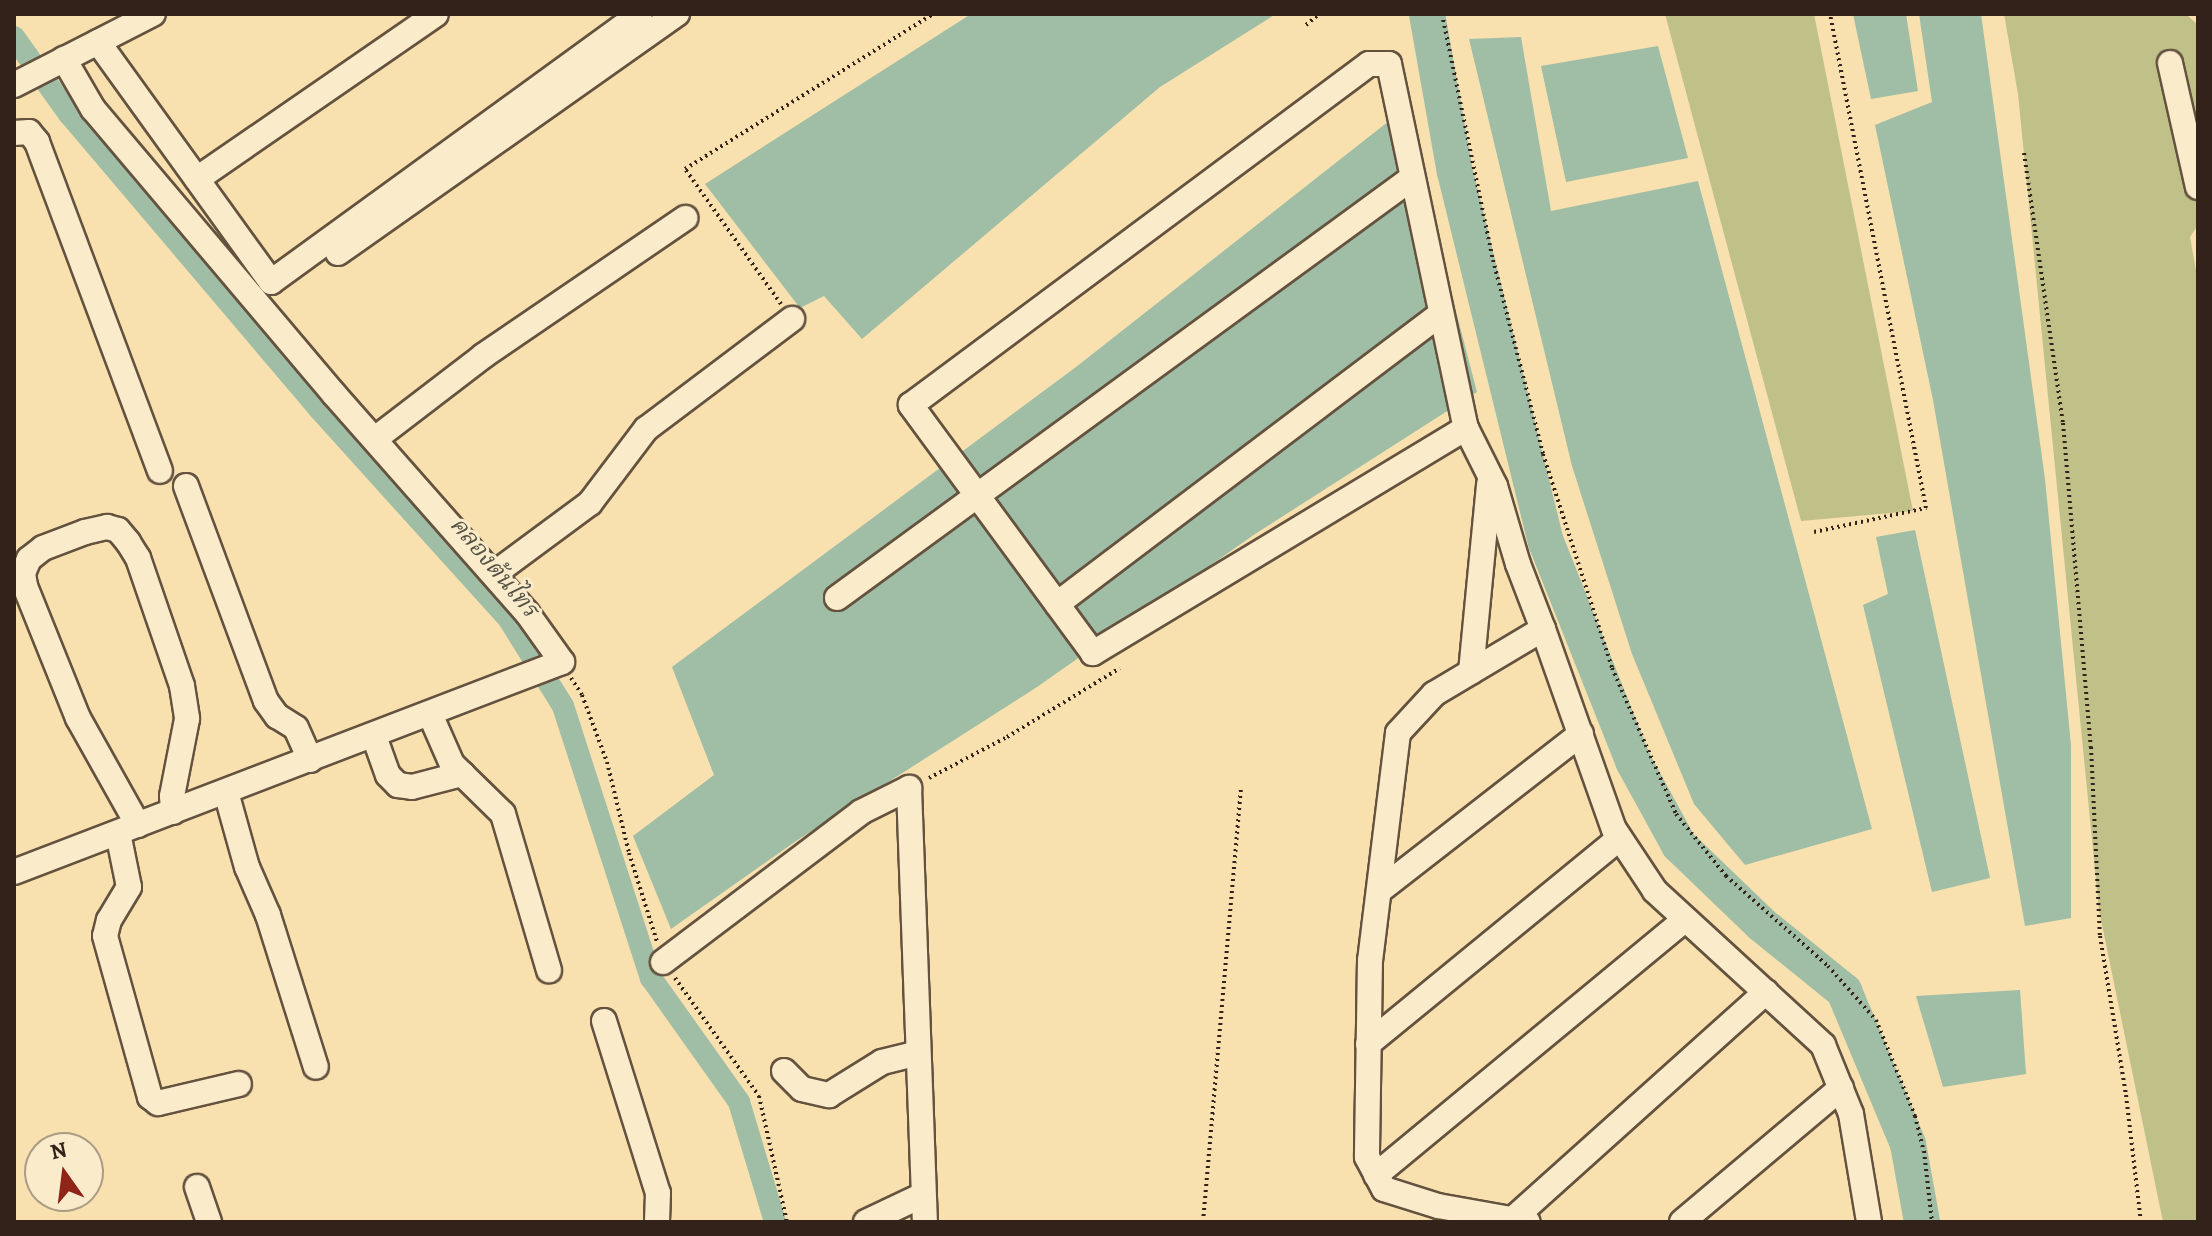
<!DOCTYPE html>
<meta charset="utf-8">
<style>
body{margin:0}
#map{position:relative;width:2212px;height:1236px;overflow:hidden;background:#f8e0af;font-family:Alegreya,"Noto Serif Thai",serif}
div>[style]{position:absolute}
.green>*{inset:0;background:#c0c188}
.water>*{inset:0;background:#9fbea5}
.canal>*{height:22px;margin:-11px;padding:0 11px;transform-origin:11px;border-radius:11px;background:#9fbea5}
.river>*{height:36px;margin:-18px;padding:0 18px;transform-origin:18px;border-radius:18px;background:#9fbea5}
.path>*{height:4px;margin-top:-2px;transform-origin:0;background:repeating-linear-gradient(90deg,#32221a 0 2px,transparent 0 6px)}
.roads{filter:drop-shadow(2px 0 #64523f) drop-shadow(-2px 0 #64523f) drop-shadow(0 2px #64523f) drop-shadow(0 -2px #64523f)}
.minor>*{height:24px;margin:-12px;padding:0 12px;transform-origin:12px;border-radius:12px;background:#faebcb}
span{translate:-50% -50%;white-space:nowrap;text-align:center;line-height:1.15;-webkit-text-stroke:6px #faebcb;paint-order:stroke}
.water-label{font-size:24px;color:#535144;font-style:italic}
.frame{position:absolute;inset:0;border:16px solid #32221a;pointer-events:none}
.north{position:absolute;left:24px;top:1132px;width:80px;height:80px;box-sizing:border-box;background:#faebcb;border:2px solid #aa9b84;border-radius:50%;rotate:346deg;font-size:22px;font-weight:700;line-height:32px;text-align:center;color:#32221a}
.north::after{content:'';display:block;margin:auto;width:28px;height:36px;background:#8f2418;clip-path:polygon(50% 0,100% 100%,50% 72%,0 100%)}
</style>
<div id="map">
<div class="green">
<div style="clip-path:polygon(1665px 14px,1814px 14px,1913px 511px,1801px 521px)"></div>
<div style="clip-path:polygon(2004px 14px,2186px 14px,2198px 25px,2198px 225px,2190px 237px,2198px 281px,2198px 1222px,2163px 1222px,2099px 910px,2018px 94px)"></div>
</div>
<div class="water">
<div style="clip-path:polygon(971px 14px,1276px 14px,1160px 87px,862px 339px,824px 296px,800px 308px,705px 184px)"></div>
<div style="clip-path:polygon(1853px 14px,1906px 14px,1918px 91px,1871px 99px)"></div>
<div style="clip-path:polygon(1919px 14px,1981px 14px,2045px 479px,2071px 745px,2071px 918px,2025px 926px,1933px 400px,1875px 125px,1932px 102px)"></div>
<div style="clip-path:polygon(1521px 37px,1551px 211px,1698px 181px,1872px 829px,1745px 865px,1694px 804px,1632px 654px,1572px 466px,1469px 39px)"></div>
<div style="clip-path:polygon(1658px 46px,1688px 158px,1566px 182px,1541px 66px)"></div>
<div style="clip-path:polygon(1389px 121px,1408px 127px,1477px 392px,1255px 534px,1037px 687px,796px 841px,671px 929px,633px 836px,714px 775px,672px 667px,1076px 367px)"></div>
<div style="clip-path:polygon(1915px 530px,1990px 878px,1932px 892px,1863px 605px,1888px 594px,1876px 537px)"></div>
<div style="clip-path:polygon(2020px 990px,2026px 1074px,1943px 1087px,1916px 996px)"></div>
</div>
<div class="canal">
<div style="left:14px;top:37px;width:95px;rotate:54.5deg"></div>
<div style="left:69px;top:114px;width:387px;rotate:49.7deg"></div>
<div style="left:319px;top:409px;width:282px;rotate:47.9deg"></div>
<div style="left:508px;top:618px;width:104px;rotate:58deg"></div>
<div style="left:563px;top:706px;width:286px;rotate:72.1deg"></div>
<div style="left:651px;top:978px;width:152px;rotate:54.6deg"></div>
<div style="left:739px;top:1102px;width:125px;rotate:73.3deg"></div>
</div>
<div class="river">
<div style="left:1427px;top:14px;width:160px;rotate:80deg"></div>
<div style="left:1455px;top:172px;width:381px;rotate:76.2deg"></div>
<div style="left:1546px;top:542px;width:236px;rotate:68.3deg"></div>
<div style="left:1633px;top:761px;width:96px;rotate:61.3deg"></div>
<div style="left:1679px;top:845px;width:114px;rotate:43.9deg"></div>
<div style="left:1761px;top:924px;width:107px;rotate:38.9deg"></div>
<div style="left:1844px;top:991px;width:166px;rotate:67.3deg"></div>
<div style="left:1908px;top:1144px;width:79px;rotate:79.8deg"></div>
</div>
<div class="path">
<div style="left:1442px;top:14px;width:251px;rotate:78.3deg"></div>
<div style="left:1493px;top:260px;width:200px;rotate:75.5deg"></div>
<div style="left:1543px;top:454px;width:225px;rotate:72.1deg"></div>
<div style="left:1612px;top:668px;width:159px;rotate:66.3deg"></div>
<div style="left:1676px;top:814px;width:80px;rotate:51.1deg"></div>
<div style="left:1726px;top:876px;width:136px;rotate:41.4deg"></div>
<div style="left:1828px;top:966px;width:72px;rotate:48.4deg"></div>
<div style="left:1876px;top:1020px;width:104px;rotate:67.9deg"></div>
<div style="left:1915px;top:1116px;width:36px;rotate:76deg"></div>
<div style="left:1924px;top:1151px;width:71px;rotate:83.6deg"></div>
<div style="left:1306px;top:25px;width:17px;rotate:-40deg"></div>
<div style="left:2024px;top:153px;width:273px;rotate:81.8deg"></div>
<div style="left:2063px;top:423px;width:325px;rotate:85.1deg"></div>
<div style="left:2091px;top:747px;width:189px;rotate:87.3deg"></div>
<div style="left:2100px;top:936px;width:161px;rotate:80.7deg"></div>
<div style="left:2126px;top:1095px;width:128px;rotate:83.3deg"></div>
<div style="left:781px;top:304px;width:166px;rotate:-125.4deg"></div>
<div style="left:685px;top:169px;width:292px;rotate:-32deg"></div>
<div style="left:1814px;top:532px;width:115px;rotate:-12.1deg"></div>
<div style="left:1926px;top:508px;width:503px;rotate:-101deg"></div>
<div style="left:571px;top:678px;width:20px;rotate:57deg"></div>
<div style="left:582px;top:695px;width:72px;rotate:69.5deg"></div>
<div style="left:607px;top:762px;width:94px;rotate:76.4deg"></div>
<div style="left:629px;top:853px;width:93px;rotate:72.5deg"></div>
<div style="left:929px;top:778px;width:88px;rotate:-27.7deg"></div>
<div style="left:1007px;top:737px;width:132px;rotate:-31.4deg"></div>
<div style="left:675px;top:978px;width:145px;rotate:54.6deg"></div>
<div style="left:759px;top:1096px;width:129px;rotate:77.5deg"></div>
<div style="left:1203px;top:1222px;width:434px;rotate:-85deg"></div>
</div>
<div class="roads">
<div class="minor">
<div style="left:98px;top:42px;width:296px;rotate:54.2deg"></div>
<div style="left:271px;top:282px;width:456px;rotate:-36deg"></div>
<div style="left:2170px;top:63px;width:127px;rotate:77.3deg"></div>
<div style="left:14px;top:85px;width:156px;rotate:-27.1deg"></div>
<div style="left:14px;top:133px;width:15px;rotate:-4deg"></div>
<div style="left:29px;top:132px;width:13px;rotate:51deg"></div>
<div style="left:37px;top:142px;width:351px;rotate:69.5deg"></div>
<div style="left:197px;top:179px;width:290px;rotate:-34.6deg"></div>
<div style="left:338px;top:253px;width:415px;rotate:-35.2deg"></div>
<div style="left:1466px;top:428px;width:436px;rotate:148.9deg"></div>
<div style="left:1093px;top:653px;width:308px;rotate:-126.3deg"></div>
<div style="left:911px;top:405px;width:571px;rotate:-36.67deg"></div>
<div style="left:1369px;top:64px;width:20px"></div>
<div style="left:1389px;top:64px;width:372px;rotate:78.1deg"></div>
<div style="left:1466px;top:428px;width:65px;rotate:63.4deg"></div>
<div style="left:1495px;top:486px;width:81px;rotate:73.6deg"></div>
<div style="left:1518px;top:564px;width:70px;rotate:69deg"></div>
<div style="left:1543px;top:629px;width:127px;rotate:149.2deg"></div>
<div style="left:1434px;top:694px;width:53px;rotate:132.7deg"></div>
<div style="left:1398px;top:733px;width:229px;rotate:97deg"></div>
<div style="left:1370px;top:960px;width:197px;rotate:90.9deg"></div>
<div style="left:1367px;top:1157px;width:36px;rotate:62deg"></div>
<div style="left:1384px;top:1189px;width:57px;rotate:17.5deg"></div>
<div style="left:1438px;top:1206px;width:91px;rotate:10.1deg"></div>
<div style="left:375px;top:439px;width:136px;rotate:-37.5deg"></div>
<div style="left:483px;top:356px;width:245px;rotate:-34.3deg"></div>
<div style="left:186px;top:486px;width:229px;rotate:69.6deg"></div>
<div style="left:266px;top:701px;width:19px;rotate:54deg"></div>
<div style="left:277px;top:716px;width:22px;rotate:32deg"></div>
<div style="left:296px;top:728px;width:35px;rotate:66deg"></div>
<div style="left:494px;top:574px;width:119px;rotate:-36.5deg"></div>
<div style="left:590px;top:503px;width:93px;rotate:-52.9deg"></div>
<div style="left:646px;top:429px;width:183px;rotate:-37deg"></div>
<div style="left:837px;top:598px;width:712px;rotate:-36.15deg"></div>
<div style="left:1057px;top:604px;width:480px;rotate:-37.1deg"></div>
<div style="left:1543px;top:629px;width:212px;rotate:70.5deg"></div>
<div style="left:1614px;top:829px;width:74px;rotate:56.5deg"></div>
<div style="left:1655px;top:891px;width:228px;rotate:42.5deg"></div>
<div style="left:1823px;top:1045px;width:74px;rotate:67.9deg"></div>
<div style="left:1851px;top:1114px;width:109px;rotate:80.5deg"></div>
<div style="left:1471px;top:672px;width:189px;rotate:-84.5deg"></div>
<div style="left:430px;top:714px;width:55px;rotate:66.3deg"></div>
<div style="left:452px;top:764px;width:71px;rotate:44.4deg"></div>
<div style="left:503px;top:814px;width:163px;rotate:73.6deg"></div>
<div style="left:374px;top:736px;width:41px;rotate:70.3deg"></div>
<div style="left:388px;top:775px;width:14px;rotate:45deg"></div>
<div style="left:398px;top:785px;width:14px;rotate:8deg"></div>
<div style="left:412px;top:787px;width:52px;rotate:-14.6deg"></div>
<div style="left:226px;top:792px;width:78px;rotate:74.4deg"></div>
<div style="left:247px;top:867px;width:52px;rotate:66.4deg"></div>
<div style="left:268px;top:915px;width:159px;rotate:72.5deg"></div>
<div style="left:138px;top:825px;width:123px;rotate:-119.3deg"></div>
<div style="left:78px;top:718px;width:142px;rotate:-111.9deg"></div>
<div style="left:25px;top:586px;width:13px;rotate:-99deg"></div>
<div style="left:23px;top:573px;width:15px;rotate:-67deg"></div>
<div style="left:29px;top:559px;width:18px;rotate:-38deg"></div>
<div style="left:43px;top:548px;width:45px;rotate:-20.9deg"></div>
<div style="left:85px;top:532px;width:23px;rotate:-13deg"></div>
<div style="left:107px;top:527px;width:11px;rotate:15deg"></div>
<div style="left:118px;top:530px;width:16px;rotate:50deg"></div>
<div style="left:128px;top:542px;width:19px;rotate:58deg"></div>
<div style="left:138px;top:558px;width:135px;rotate:71deg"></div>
<div style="left:182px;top:686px;width:33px;rotate:81deg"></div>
<div style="left:187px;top:719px;width:78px;rotate:101deg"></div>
<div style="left:172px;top:796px;width:16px;rotate:86deg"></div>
<div style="left:118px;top:833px;width:55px;rotate:78.5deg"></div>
<div style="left:129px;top:887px;width:39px;rotate:121deg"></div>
<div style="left:109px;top:920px;width:16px;rotate:104deg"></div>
<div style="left:105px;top:936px;width:167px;rotate:74.4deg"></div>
<div style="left:150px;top:1097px;width:10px;rotate:37deg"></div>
<div style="left:158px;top:1103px;width:83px;rotate:-13.2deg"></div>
<div style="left:14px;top:872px;width:587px;rotate:-20.97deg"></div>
<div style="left:562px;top:662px;width:60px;rotate:-125.5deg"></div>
<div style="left:527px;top:613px;width:292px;rotate:-131.4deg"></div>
<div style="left:334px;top:394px;width:373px;rotate:-130.2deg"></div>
<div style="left:93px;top:109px;width:58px;rotate:-120.1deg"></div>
<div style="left:1379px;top:891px;width:256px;rotate:-37.9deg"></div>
<div style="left:663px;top:962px;width:248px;rotate:-37.1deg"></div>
<div style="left:861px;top:812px;width:54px;rotate:-26.6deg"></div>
<div style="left:909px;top:788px;width:434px;rotate:87.9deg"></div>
<div style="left:604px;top:1021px;width:180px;rotate:72.6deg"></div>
<div style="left:658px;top:1193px;width:29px;rotate:92deg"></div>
<div style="left:1368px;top:1044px;width:325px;rotate:-39.3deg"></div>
<div style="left:784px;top:1071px;width:25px;rotate:45deg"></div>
<div style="left:802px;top:1089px;width:28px;rotate:13deg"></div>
<div style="left:829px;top:1095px;width:62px;rotate:-31.9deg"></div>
<div style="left:882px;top:1062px;width:37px;rotate:-14deg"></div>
<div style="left:1376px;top:1175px;width:401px;rotate:-39.6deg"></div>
<div style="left:197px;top:1187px;width:37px;rotate:71deg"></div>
<div style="left:1513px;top:1219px;width:340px;rotate:-41.9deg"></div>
<div style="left:866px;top:1222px;width:63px;rotate:-25.3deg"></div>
<div style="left:1682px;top:1222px;width:208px;rotate:-40.1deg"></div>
</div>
</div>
<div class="water-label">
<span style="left:494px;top:567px;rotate:50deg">คลองต้นไทร</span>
</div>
<div class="frame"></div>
<div class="north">N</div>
</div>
